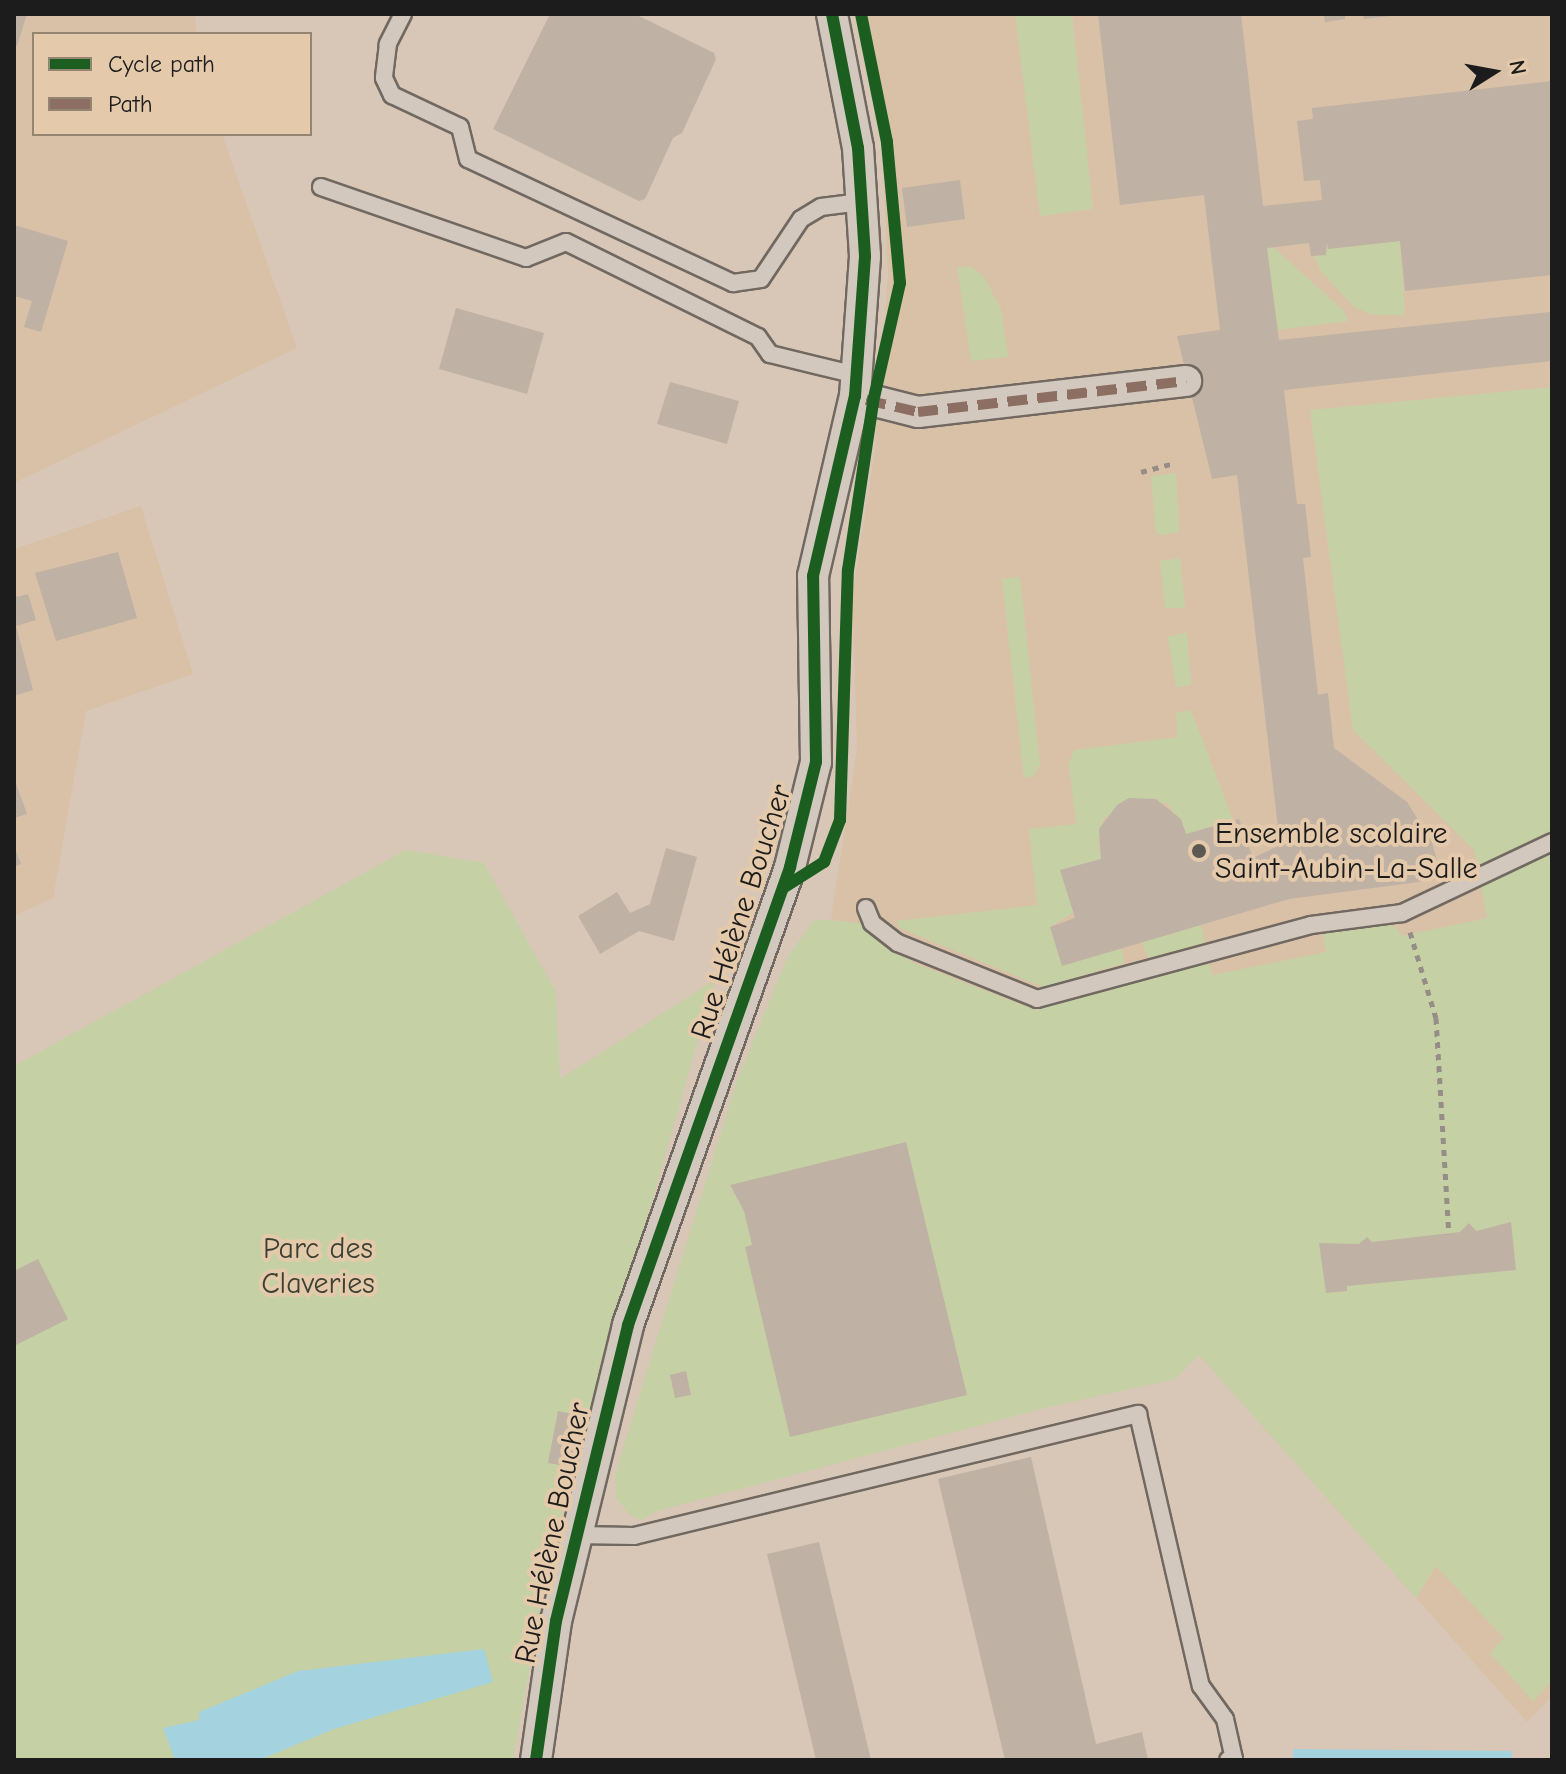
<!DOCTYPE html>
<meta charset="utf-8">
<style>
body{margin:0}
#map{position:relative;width:1566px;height:1774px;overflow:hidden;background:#d8c7b6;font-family:"Comic Neue",sans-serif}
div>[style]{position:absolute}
.built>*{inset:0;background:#d9c1a8}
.green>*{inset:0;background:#c5d1a4}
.water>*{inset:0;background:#a4d2de}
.building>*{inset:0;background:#bfb1a3}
.path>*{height:5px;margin-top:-2.5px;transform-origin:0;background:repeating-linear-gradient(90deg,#958d86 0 6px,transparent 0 12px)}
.roads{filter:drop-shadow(2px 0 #716961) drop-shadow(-2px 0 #716961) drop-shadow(0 2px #716961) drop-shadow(0 -2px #716961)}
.lane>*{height:16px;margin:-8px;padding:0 8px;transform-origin:8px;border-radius:8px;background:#d2c8bd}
.street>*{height:30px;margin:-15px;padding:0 15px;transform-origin:15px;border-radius:15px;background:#d2c8bd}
.quiet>*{height:10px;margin-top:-5px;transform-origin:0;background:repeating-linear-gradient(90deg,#8d6e63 0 20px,transparent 0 30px)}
.cycleway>*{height:12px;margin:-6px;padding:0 6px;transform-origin:6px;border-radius:6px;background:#1b5e20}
.dots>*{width:22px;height:22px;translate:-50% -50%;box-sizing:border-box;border:4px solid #e4c9ab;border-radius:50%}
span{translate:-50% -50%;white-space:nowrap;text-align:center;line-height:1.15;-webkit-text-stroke:8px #e4c9ab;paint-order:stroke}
.poi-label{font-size:30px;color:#1c1c1c}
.left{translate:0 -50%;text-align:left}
.street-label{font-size:30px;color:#1c1c1c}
.park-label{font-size:30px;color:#3b4234}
.frame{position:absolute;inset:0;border:16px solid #1c1c1c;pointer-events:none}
.legend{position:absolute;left:32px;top:32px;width:280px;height:104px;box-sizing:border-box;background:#e4c9ab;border:2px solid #948472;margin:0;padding:10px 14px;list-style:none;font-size:24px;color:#1c1c1c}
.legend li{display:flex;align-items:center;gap:16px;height:40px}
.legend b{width:40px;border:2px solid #948472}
.north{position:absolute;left:1454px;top:32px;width:80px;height:80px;-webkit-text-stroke:6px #e4c9ab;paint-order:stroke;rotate:79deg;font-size:22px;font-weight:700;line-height:32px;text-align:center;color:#1c1c1c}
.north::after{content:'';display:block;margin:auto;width:28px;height:36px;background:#1c1c1c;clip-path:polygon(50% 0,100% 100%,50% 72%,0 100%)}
</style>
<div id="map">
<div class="built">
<div style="clip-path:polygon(14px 14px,195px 14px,196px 34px,34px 34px,34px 134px,222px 134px,297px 348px,14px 483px)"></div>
<div style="clip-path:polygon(866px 14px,1552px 14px,1552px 1697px,1527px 1722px,1199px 1355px,1031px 1017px,894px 972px,831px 918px,857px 750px,852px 597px,874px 457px,888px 277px,879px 81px)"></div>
<div style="clip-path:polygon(141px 506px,193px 674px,86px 711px,53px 898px,14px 916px,14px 549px)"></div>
</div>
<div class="green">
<div style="clip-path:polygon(1015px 14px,1072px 14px,1093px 209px,1040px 216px)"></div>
<div style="clip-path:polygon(1400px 241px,1405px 315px,1373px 315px,1353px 306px,1321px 271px,1314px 256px,1328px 249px)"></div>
<div style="clip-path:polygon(1273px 247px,1344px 311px,1348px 321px,1277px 330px,1267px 248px)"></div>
<div style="clip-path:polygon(957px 267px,971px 267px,984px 277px,1001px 309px,1008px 357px,971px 361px)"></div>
<div style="clip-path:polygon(1552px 387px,1552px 1681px,1533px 1701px,1490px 1653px,1504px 1638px,1436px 1566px,1416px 1598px,1199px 1355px,1175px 1379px,1053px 1406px,657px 1511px,641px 1520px,630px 1515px,616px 1498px,615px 1475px,662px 1322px,738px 1078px,788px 956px,815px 919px,860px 923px,914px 963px,1035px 1010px,1209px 963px,1213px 975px,1326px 952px,1323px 935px,1328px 928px,1381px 923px,1396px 927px,1402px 936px,1487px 918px,1474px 850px,1353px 730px,1310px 410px)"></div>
<div style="clip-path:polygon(1176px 473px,1179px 532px,1162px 535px,1156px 533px,1151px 476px)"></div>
<div style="clip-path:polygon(1180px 558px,1185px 608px,1165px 608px,1160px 561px)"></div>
<div style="clip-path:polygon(1020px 577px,1040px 765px,1033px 776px,1024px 778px,1002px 579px)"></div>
<div style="clip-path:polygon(1187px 632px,1191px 685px,1176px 687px,1168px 637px)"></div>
<div style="clip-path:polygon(1191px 710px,1233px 820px,1186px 834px,1168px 804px,1129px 798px,1103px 820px,1098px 841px,1101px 859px,1061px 870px,1074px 912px,1050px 927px,1062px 965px,1121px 948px,1125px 963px,1043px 987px,900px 928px,896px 921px,1037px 905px,1029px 829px,1076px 824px,1069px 764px,1074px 750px,1178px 737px,1176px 713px)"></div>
<div style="clip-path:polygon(406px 850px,484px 863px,556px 992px,560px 1079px,715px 980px,548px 1566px,513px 1760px,14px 1760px,14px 1066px)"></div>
<div style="clip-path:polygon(1201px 925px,1205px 943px,1148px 958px,1142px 942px)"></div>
</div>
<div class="water">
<div style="clip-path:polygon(484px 1649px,493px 1682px,334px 1729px,259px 1760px,175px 1760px,163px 1728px,199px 1720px,199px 1712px,298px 1671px)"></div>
<div style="clip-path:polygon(1293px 1749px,1511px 1751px,1513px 1760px,1293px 1760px)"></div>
</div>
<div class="building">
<div style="clip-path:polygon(14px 14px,27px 14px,17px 46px,14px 45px)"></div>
<div style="clip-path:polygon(550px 14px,635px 14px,714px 53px,716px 59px,682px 133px,673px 138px,645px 199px,639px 201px,493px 129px)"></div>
<div style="clip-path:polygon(1098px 14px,1241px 14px,1263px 206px,1322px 200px,1320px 180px,1304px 181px,1297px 121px,1313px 119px,1312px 108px,1552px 81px,1552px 275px,1405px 291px,1400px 241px,1328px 249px,1327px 241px,1326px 255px,1311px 256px,1309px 243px,1267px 248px,1279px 340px,1550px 312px,1552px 361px,1284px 390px,1297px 504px,1305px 504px,1311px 557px,1303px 558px,1318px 695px,1328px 693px,1334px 748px,1407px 802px,1432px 842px,1442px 879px,1289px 899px,1062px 966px,1050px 927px,1075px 918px,1060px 870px,1101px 859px,1099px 829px,1117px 805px,1129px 798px,1156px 799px,1181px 819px,1186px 834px,1239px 819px,1253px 858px,1280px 845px,1237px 475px,1212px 479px,1177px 336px,1220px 330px,1204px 195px,1120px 205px)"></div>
<div style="clip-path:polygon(1324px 14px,1345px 14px,1345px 19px,1325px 22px)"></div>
<div style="clip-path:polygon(1363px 14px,1391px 14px,1391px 16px,1364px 19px)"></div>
<div style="clip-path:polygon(960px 180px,965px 219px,907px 227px,902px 188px)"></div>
<div style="clip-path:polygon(14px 225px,68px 241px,41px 332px,24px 327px,32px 301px,14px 296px)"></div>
<div style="clip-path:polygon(456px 308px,544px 333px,527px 394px,439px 369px)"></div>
<div style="clip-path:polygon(670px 382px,739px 401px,727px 444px,657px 424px)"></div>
<div style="clip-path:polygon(118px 552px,137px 618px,56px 641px,35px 573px)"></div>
<div style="clip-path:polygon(14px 591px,17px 597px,28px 594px,36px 620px,16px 626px,33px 690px,14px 696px)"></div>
<div style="clip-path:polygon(14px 778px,27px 814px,14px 818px)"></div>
<div style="clip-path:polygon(14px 845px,21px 864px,14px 867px)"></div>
<div style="clip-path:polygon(666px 848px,697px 857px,674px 941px,639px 931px,600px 954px,578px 916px,617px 892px,630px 913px,650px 904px)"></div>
<div style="clip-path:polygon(906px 1142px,967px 1395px,790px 1437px,745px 1247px,752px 1245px,744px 1211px,730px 1185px)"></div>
<div style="clip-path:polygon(1511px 1222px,1516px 1270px,1347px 1286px,1347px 1291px,1326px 1293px,1319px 1243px,1359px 1244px,1367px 1237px,1372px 1242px,1460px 1232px,1469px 1223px,1476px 1231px)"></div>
<div style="clip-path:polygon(38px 1259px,68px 1319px,14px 1346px,14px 1271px)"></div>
<div style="clip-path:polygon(686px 1371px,691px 1395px,675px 1398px,670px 1375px)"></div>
<div style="clip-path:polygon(558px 1411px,582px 1416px,571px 1467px,548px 1463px)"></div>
<div style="clip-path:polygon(1031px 1457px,1096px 1744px,1142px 1732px,1148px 1760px,1005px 1760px,938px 1479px)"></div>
<div style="clip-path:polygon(819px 1542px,871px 1760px,816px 1760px,767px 1554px)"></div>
</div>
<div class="path">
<div style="left:1141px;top:472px;width:35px;rotate:-15deg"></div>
<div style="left:1410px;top:932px;width:90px;rotate:73.2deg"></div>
<div style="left:1436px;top:1018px;width:216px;rotate:86.6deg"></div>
<div style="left:1550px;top:1760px;width:2px;rotate:-27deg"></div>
</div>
<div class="roads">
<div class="lane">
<div style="left:403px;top:14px;width:34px;rotate:117deg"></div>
<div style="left:388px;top:44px;width:34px;rotate:97deg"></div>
<div style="left:384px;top:78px;width:19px;rotate:65deg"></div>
<div style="left:392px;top:95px;width:75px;rotate:25.2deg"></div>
<div style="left:460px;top:127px;width:33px;rotate:76deg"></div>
<div style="left:468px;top:159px;width:293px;rotate:25.1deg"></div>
<div style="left:733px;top:283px;width:28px;rotate:-8deg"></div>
<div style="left:761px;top:279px;width:72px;rotate:-56.3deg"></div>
<div style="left:801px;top:219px;width:23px;rotate:-31deg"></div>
<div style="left:821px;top:207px;width:40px;rotate:-7.1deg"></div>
<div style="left:321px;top:187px;width:217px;rotate:19.1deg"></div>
<div style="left:526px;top:258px;width:43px;rotate:-21.8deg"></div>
<div style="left:566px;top:242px;width:214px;rotate:26.3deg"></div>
<div style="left:758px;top:337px;width:21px;rotate:55deg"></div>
<div style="left:770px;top:354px;width:89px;rotate:13.7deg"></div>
<div style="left:866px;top:908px;width:16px;rotate:68deg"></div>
<div style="left:872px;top:923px;width:33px;rotate:38deg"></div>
<div style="left:898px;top:943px;width:150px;rotate:21.9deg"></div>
<div style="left:1037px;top:999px;width:284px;rotate:-15.1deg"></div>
<div style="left:1311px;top:925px;width:92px;rotate:-7.5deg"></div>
<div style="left:1402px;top:913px;width:166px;rotate:-25.3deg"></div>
<div style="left:576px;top:1535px;width:58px;rotate:1deg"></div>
<div style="left:634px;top:1536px;width:519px;rotate:-13.61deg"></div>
<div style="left:1138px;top:1414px;width:279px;rotate:77deg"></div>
<div style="left:1201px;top:1686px;width:41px;rotate:54deg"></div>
<div style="left:1225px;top:1719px;width:41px;rotate:77.3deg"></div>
<div style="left:1234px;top:1759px;width:6px;rotate:171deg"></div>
</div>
<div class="street">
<div style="left:855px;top:396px;width:65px;rotate:14.3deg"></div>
<div style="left:918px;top:412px;width:270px;rotate:-6.6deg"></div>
<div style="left:536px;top:1760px;width:140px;rotate:-81.8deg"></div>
<div style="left:556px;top:1621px;width:305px;rotate:-76.3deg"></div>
<div style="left:628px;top:1325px;width:486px;rotate:-70.5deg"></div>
<div style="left:790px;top:867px;width:108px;rotate:-76.1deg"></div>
<div style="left:816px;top:762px;width:186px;rotate:-90.9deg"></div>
<div style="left:813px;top:576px;width:185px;rotate:-76.9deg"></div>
<div style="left:855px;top:396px;width:140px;rotate:-85.9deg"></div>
<div style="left:865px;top:256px;width:108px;rotate:-93.7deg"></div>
<div style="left:858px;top:148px;width:136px;rotate:-101deg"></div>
</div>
</div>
<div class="quiet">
<div style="left:866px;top:400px;width:53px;rotate:13deg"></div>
<div style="left:918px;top:412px;width:270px;rotate:-6.6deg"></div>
</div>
<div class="cycleway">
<div style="left:783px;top:888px;width:49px;rotate:-32.4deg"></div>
<div style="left:824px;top:862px;width:45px;rotate:-69.1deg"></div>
<div style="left:840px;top:820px;width:250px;rotate:-88.2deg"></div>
<div style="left:848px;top:570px;width:170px;rotate:-81.5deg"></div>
<div style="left:873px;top:402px;width:122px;rotate:-77.2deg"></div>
<div style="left:900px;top:283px;width:142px;rotate:-95.3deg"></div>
<div style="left:887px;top:142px;width:131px;rotate:-101.5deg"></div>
<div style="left:536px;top:1760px;width:140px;rotate:-81.8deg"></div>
<div style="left:556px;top:1621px;width:305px;rotate:-76.3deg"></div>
<div style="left:628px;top:1325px;width:486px;rotate:-70.5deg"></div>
<div style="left:790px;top:867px;width:108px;rotate:-76.1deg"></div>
<div style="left:816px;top:762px;width:186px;rotate:-90.9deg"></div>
<div style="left:813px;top:576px;width:185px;rotate:-76.9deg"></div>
<div style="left:855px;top:396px;width:140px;rotate:-85.9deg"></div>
<div style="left:865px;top:256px;width:108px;rotate:-93.7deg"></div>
<div style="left:858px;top:148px;width:136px;rotate:-101deg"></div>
</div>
<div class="dots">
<div style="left:1199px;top:851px;background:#5e5852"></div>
</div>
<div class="poi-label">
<span class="left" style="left:1215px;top:851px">Ensemble scolaire<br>Saint-Aubin-La-Salle</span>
</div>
<div class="street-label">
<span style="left:742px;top:912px;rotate:-72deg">Rue Hélène Boucher</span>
<span style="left:553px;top:1533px;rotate:-78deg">Rue Hélène Boucher</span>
</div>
<div class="park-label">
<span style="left:318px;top:1266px">Parc des<br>Claveries</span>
</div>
<div class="frame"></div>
<ul class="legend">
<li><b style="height:10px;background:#1b5e20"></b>Cycle path</li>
<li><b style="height:10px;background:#8d6e63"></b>Path</li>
</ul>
<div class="north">N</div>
</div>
